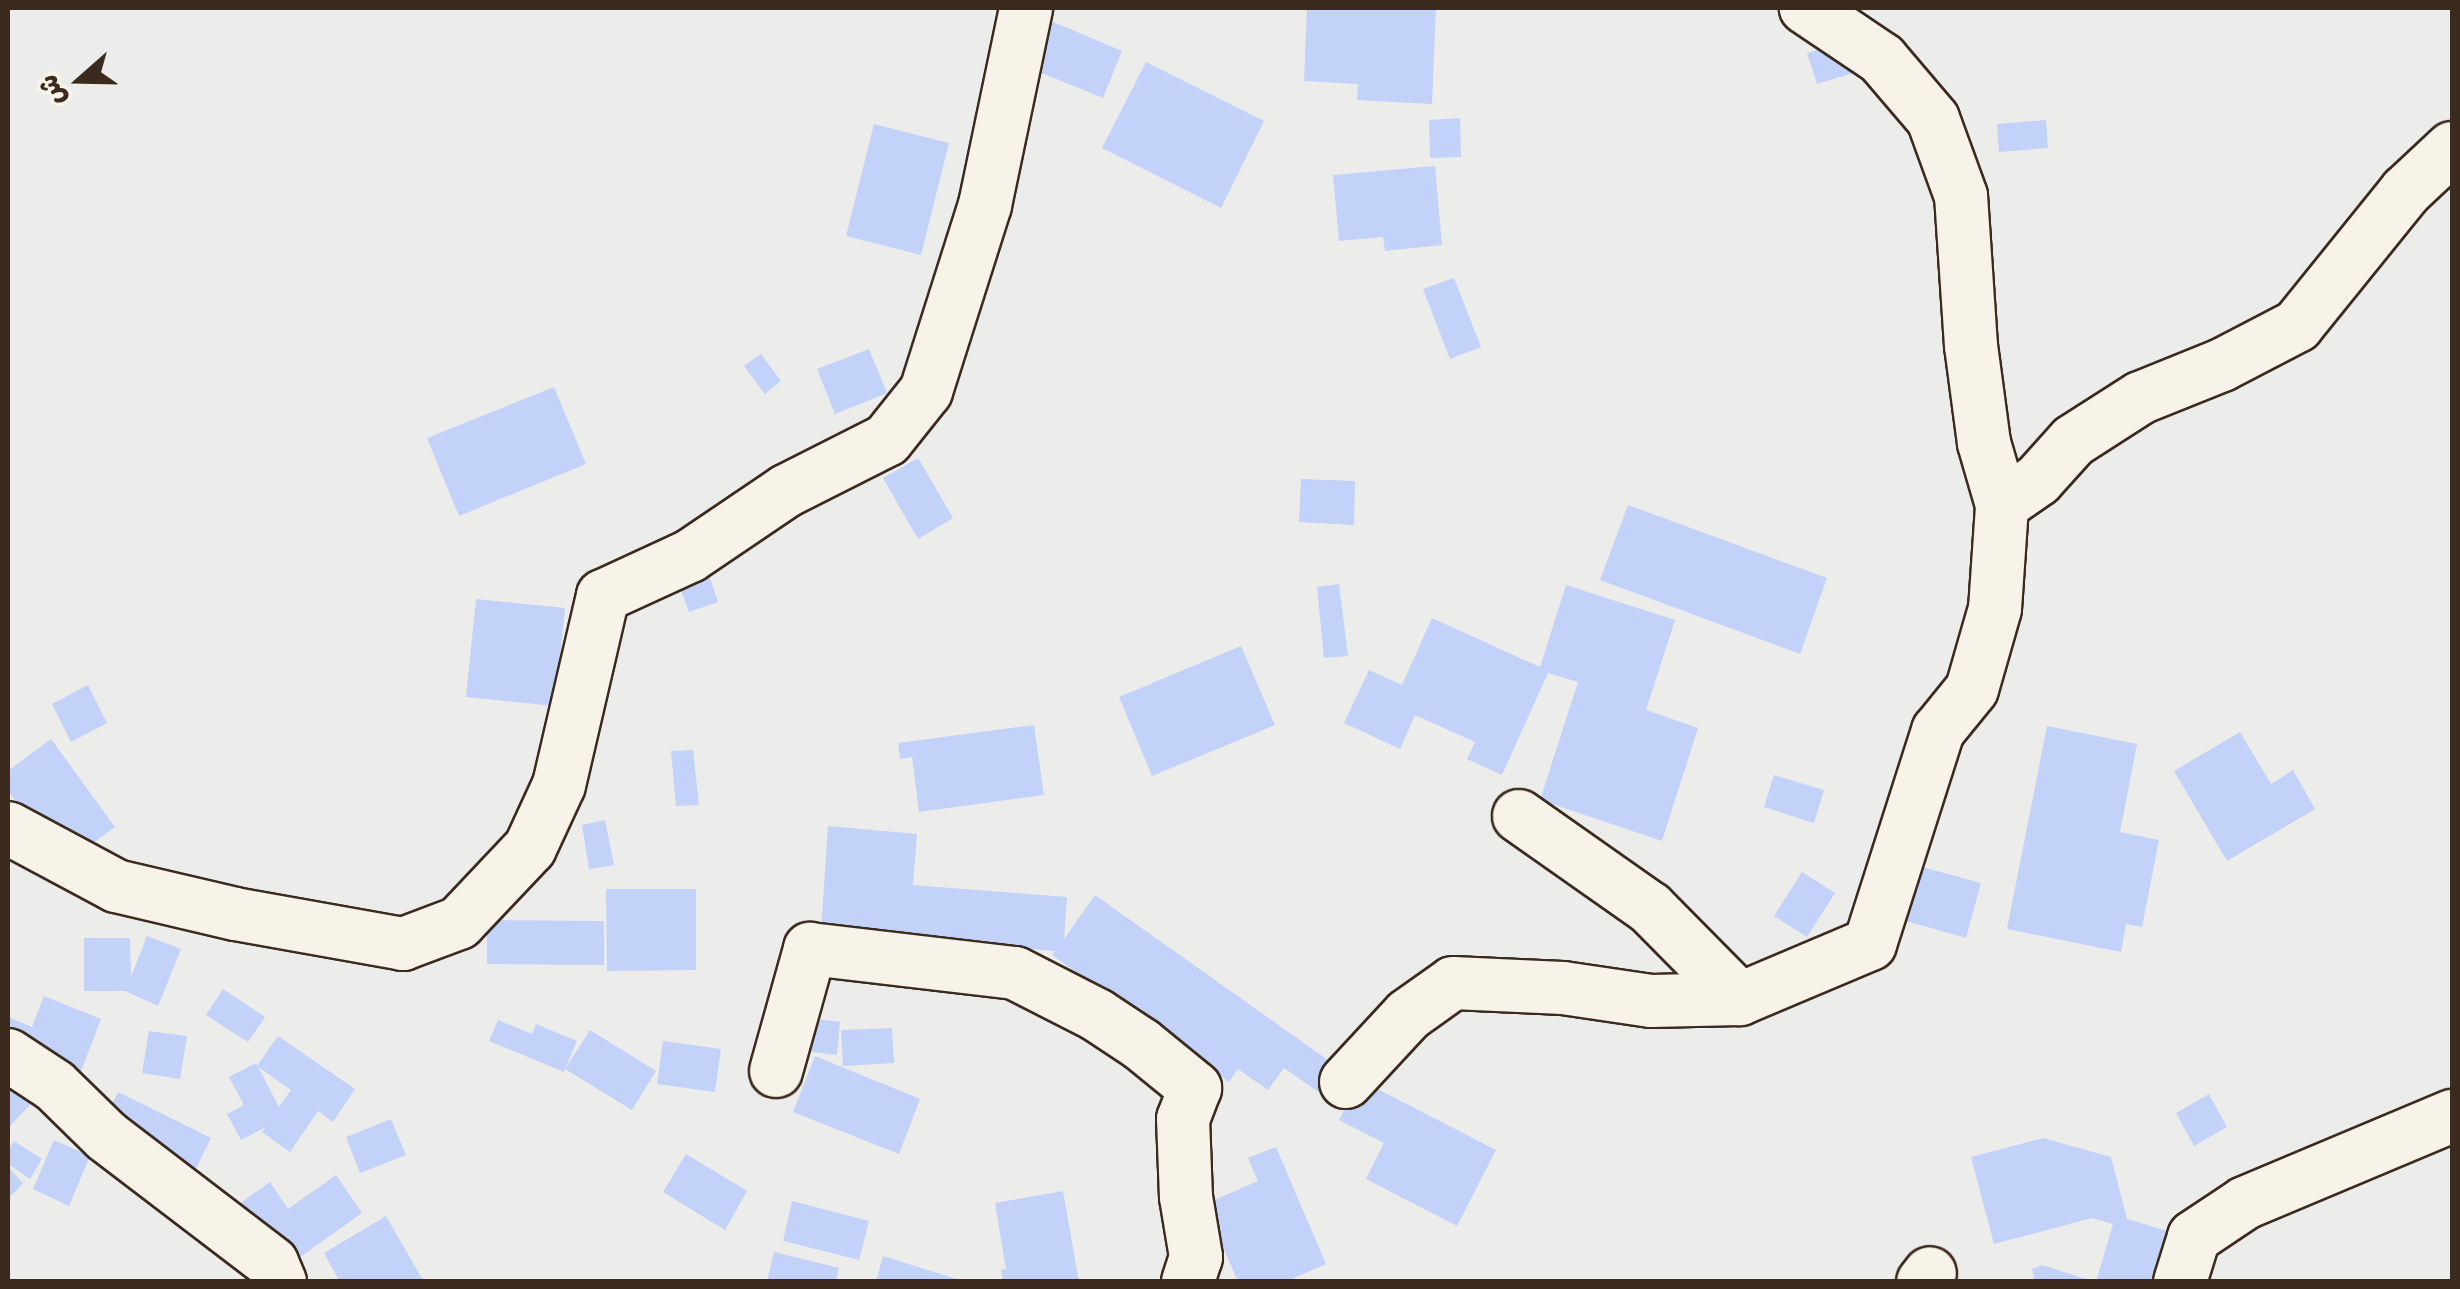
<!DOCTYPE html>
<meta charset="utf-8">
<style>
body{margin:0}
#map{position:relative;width:2460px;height:1289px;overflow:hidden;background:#ececeb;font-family:Sriracha,"Playpen Sans Arabic",sans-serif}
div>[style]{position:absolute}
.building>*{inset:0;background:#c2d2f8}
.roads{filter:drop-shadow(2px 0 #3b2a1e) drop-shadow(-2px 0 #3b2a1e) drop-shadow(0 2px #3b2a1e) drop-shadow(0 -2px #3b2a1e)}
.street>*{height:52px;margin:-26px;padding:0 26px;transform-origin:26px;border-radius:26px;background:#f7f3e8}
span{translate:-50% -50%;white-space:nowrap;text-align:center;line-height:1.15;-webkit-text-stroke:10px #f7f3e8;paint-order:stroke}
.frame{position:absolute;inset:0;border:10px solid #3b2a1e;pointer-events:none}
.north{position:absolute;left:30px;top:30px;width:100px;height:100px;-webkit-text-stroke:8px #f7f3e8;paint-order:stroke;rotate:250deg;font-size:28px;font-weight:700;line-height:40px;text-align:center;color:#3b2a1e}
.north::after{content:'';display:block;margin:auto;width:35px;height:45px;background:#3b2a1e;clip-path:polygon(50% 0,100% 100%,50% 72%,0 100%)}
</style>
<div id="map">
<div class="building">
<div style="clip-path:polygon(1307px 8px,1436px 8px,1432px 104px,1357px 100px,1358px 84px,1304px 81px)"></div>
<div style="clip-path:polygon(1051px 21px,1122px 51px,1103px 98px,1032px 69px)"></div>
<div style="clip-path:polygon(1844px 42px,1853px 73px,1817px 84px,1807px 53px)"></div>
<div style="clip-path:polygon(1146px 62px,1264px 121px,1221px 208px,1102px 148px)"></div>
<div style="clip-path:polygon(1460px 118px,1461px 157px,1430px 158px,1429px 120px)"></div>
<div style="clip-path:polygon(2046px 120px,2048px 148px,1999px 152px,1997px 124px)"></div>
<div style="clip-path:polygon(874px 124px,949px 143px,921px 255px,846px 236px)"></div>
<div style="clip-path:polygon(1435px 166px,1442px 245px,1385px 251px,1383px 237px,1339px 241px,1333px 175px)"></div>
<div style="clip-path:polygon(1454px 278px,1481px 347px,1450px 359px,1423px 289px)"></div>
<div style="clip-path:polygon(869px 349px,887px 393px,835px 414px,817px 369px)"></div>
<div style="clip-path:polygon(761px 354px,781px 381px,765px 394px,744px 366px)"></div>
<div style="clip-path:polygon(554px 387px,586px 464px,459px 516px,427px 438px)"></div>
<div style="clip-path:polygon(918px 458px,953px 518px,918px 539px,883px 478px)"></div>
<div style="clip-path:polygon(1301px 479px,1355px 481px,1354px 525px,1299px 522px)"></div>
<div style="clip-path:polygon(1628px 505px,1827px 578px,1800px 654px,1600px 580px)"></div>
<div style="clip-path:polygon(707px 569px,718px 602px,689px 612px,677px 579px)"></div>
<div style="clip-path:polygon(1339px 584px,1348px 656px,1324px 658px,1317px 587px)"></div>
<div style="clip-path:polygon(1566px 585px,1675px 620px,1646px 710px,1698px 728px,1662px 841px,1540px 800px,1578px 682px,1548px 673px,1502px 775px,1467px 759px,1475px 742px,1415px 715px,1400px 749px,1344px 723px,1369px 670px,1402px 685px,1432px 618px,1540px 667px)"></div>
<div style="clip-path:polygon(476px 599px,565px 608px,555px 706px,466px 697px)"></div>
<div style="clip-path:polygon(1241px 646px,1275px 725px,1152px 776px,1119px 697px)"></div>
<div style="clip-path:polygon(88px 685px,107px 723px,71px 742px,52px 704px)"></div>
<div style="clip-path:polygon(1034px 725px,1044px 795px,919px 812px,912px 757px,900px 759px,898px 743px)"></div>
<div style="clip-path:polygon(2047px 726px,2137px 744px,2120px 832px,2159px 840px,2142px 927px,2126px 924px,2121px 952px,2007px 929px)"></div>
<div style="clip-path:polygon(2240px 732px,2271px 784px,2293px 770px,2315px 809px,2227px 861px,2174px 771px)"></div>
<div style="clip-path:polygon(51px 739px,115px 827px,61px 866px,8px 791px,8px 771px)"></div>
<div style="clip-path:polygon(693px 750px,699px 805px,676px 806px,671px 751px)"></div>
<div style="clip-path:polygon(1774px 775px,1824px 790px,1814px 823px,1764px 807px)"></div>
<div style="clip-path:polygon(605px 820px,614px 865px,589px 869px,582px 825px)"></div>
<div style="clip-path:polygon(828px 826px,917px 834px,913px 885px,1067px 897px,1064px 939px,1095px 895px,1342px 1070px,1323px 1095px,1284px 1068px,1268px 1090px,1238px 1069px,1229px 1082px,1052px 955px,1055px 951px,821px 932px)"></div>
<div style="clip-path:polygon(1900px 861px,1981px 883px,1966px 938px,1885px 915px)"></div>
<div style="clip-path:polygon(1802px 872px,1835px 893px,1807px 937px,1774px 916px)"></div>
<div style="clip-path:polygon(606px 889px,696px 889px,696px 970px,607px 971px)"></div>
<div style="clip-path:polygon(487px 920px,604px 921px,604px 965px,487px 964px)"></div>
<div style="clip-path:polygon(147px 936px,181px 949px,158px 1006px,125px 991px,84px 991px,84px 938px,130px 938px,131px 977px)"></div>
<div style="clip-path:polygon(223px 989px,265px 1017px,248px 1042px,206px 1015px)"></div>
<div style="clip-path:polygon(44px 996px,101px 1019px,75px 1087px,8px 1064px,8px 1017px,32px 1027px)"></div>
<div style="clip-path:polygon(807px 1018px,840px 1022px,837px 1055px,804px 1051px)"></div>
<div style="clip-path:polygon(498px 1020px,532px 1034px,536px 1024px,577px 1041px,564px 1072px,489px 1041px)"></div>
<div style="clip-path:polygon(892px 1028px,894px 1063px,843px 1066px,841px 1030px)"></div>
<div style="clip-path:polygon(590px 1030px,656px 1071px,632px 1110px,565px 1069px)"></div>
<div style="clip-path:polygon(149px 1031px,187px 1036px,180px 1079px,142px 1073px)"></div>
<div style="clip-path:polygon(278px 1036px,355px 1089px,333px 1122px,318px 1111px,290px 1152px,262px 1132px,266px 1127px,241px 1140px,227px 1114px,244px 1105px,229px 1077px,256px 1063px,279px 1107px,291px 1090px,257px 1066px)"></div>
<div style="clip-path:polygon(663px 1041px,721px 1049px,715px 1092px,657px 1084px)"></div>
<div style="clip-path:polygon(815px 1056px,920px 1099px,899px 1154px,793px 1112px)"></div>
<div style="clip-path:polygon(1360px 1080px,1496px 1150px,1457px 1226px,1366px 1179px,1384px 1143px,1339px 1120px)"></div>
<div style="clip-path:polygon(8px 1081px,31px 1104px,8px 1128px)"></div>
<div style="clip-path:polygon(118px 1092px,211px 1138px,186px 1189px,102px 1125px)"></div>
<div style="clip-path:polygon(2209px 1094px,2227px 1127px,2194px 1146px,2176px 1113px)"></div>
<div style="clip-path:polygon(391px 1119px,406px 1155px,360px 1173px,346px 1137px)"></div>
<div style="clip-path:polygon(2043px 1138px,2111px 1157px,2127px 1219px,2167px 1231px,2153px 1282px,2096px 1282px,2113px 1224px,2092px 1218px,1994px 1244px,1971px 1157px)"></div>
<div style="clip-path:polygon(54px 1140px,90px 1156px,69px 1206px,33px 1189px)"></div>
<div style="clip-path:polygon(14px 1141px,42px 1159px,30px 1179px,8px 1164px,8px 1150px)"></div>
<div style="clip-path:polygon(1276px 1147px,1326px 1264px,1285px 1282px,1238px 1282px,1205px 1204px,1258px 1181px,1248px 1158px)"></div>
<div style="clip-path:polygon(686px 1154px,747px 1191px,725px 1230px,663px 1192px)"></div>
<div style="clip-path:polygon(8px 1167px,23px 1183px,8px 1199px)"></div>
<div style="clip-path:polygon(336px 1175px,362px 1213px,265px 1282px,213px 1223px,270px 1182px,288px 1209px)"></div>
<div style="clip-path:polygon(1063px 1191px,1079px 1282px,1003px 1282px,1001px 1270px,1006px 1269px,995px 1203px)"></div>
<div style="clip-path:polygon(792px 1201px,869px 1221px,859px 1260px,783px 1241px)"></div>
<div style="clip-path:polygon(386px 1216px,424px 1282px,340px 1282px,324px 1253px)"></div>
<div style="clip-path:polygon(774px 1252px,839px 1268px,836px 1282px,767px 1282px)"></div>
<div style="clip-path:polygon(883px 1256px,963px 1281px,963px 1282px,876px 1282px)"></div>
<div style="clip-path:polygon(2042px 1265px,2092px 1281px,2091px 1282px,2035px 1282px,2032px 1269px)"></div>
</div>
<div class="roads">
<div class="street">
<div style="left:2002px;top:505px;width:44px;rotate:-34.8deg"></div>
<div style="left:2038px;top:480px;width:52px;rotate:-48.1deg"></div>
<div style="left:2073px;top:441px;width:80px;rotate:-32.7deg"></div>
<div style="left:2140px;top:398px;width:88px;rotate:-21.9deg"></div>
<div style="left:2222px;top:365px;width:85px;rotate:-27.5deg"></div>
<div style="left:2297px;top:326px;width:174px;rotate:-51.1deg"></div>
<div style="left:2406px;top:191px;width:63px;rotate:-43.1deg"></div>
<div style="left:1519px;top:816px;width:160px;rotate:35.1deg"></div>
<div style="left:1650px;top:908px;width:128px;rotate:45.3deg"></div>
<div style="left:8px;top:828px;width:123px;rotate:28.2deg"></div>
<div style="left:116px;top:886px;width:122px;rotate:13.2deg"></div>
<div style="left:235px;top:914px;width:171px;rotate:10.1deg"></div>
<div style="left:403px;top:944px;width:60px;rotate:-20.6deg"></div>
<div style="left:459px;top:923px;width:103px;rotate:-46.6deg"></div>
<div style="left:530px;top:848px;width:69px;rotate:-65.3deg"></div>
<div style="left:559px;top:785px;width:194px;rotate:-76.9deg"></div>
<div style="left:603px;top:596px;width:96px;rotate:-24.7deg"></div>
<div style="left:690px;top:556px;width:116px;rotate:-34.1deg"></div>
<div style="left:786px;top:491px;width:113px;rotate:-26.8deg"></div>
<div style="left:887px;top:440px;width:63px;rotate:-51.5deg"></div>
<div style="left:926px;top:391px;width:195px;rotate:-72.4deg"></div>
<div style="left:985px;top:205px;width:201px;rotate:-78.2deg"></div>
<div style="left:8px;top:1055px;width:56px;rotate:33.4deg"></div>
<div style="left:55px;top:1086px;width:71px;rotate:44.4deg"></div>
<div style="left:106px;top:1136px;width:209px;rotate:37.4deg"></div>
<div style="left:272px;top:1263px;width:21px;rotate:67deg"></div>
<div style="left:776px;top:1071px;width:127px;rotate:-74.4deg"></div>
<div style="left:810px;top:949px;width:206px;rotate:6.7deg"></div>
<div style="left:1015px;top:973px;width:92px;rotate:27.1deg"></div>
<div style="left:1097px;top:1015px;width:53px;rotate:33.4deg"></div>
<div style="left:1141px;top:1044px;width:70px;rotate:39.2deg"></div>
<div style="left:1195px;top:1088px;width:33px;rotate:111deg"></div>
<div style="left:1183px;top:1119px;width:78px;rotate:87.8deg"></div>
<div style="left:1186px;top:1197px;width:61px;rotate:80.5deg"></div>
<div style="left:1196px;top:1257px;width:26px;rotate:108deg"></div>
<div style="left:1346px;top:1082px;width:91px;rotate:-47.2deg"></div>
<div style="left:1408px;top:1015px;width:55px;rotate:-35.4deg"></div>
<div style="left:1453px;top:983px;width:110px;rotate:2.6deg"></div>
<div style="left:1563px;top:988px;width:89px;rotate:8.4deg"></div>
<div style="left:1651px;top:1001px;width:89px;rotate:-1.3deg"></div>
<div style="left:1740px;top:999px;width:141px;rotate:-22.9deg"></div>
<div style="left:1870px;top:944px;width:224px;rotate:-72.3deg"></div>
<div style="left:1938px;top:731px;width:54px;rotate:-51deg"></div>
<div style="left:1972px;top:689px;width:83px;rotate:-74deg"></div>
<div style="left:1995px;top:609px;width:104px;rotate:-86.1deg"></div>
<div style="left:2002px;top:505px;width:65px;rotate:-106.2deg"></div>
<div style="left:1984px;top:443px;width:98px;rotate:-97.6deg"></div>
<div style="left:1971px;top:346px;width:150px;rotate:-93.8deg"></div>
<div style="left:1961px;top:196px;width:82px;rotate:-110deg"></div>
<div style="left:1933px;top:119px;width:79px;rotate:-130.4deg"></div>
<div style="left:1882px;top:59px;width:92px;rotate:-146.1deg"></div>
<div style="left:1923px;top:1282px;width:11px;rotate:-52deg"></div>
<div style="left:2180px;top:1282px;width:47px;rotate:-72.7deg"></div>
<div style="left:2194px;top:1237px;width:61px;rotate:-33.7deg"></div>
<div style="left:2245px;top:1203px;width:225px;rotate:-22.8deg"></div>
</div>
</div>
<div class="frame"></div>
<div class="north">ش</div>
</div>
